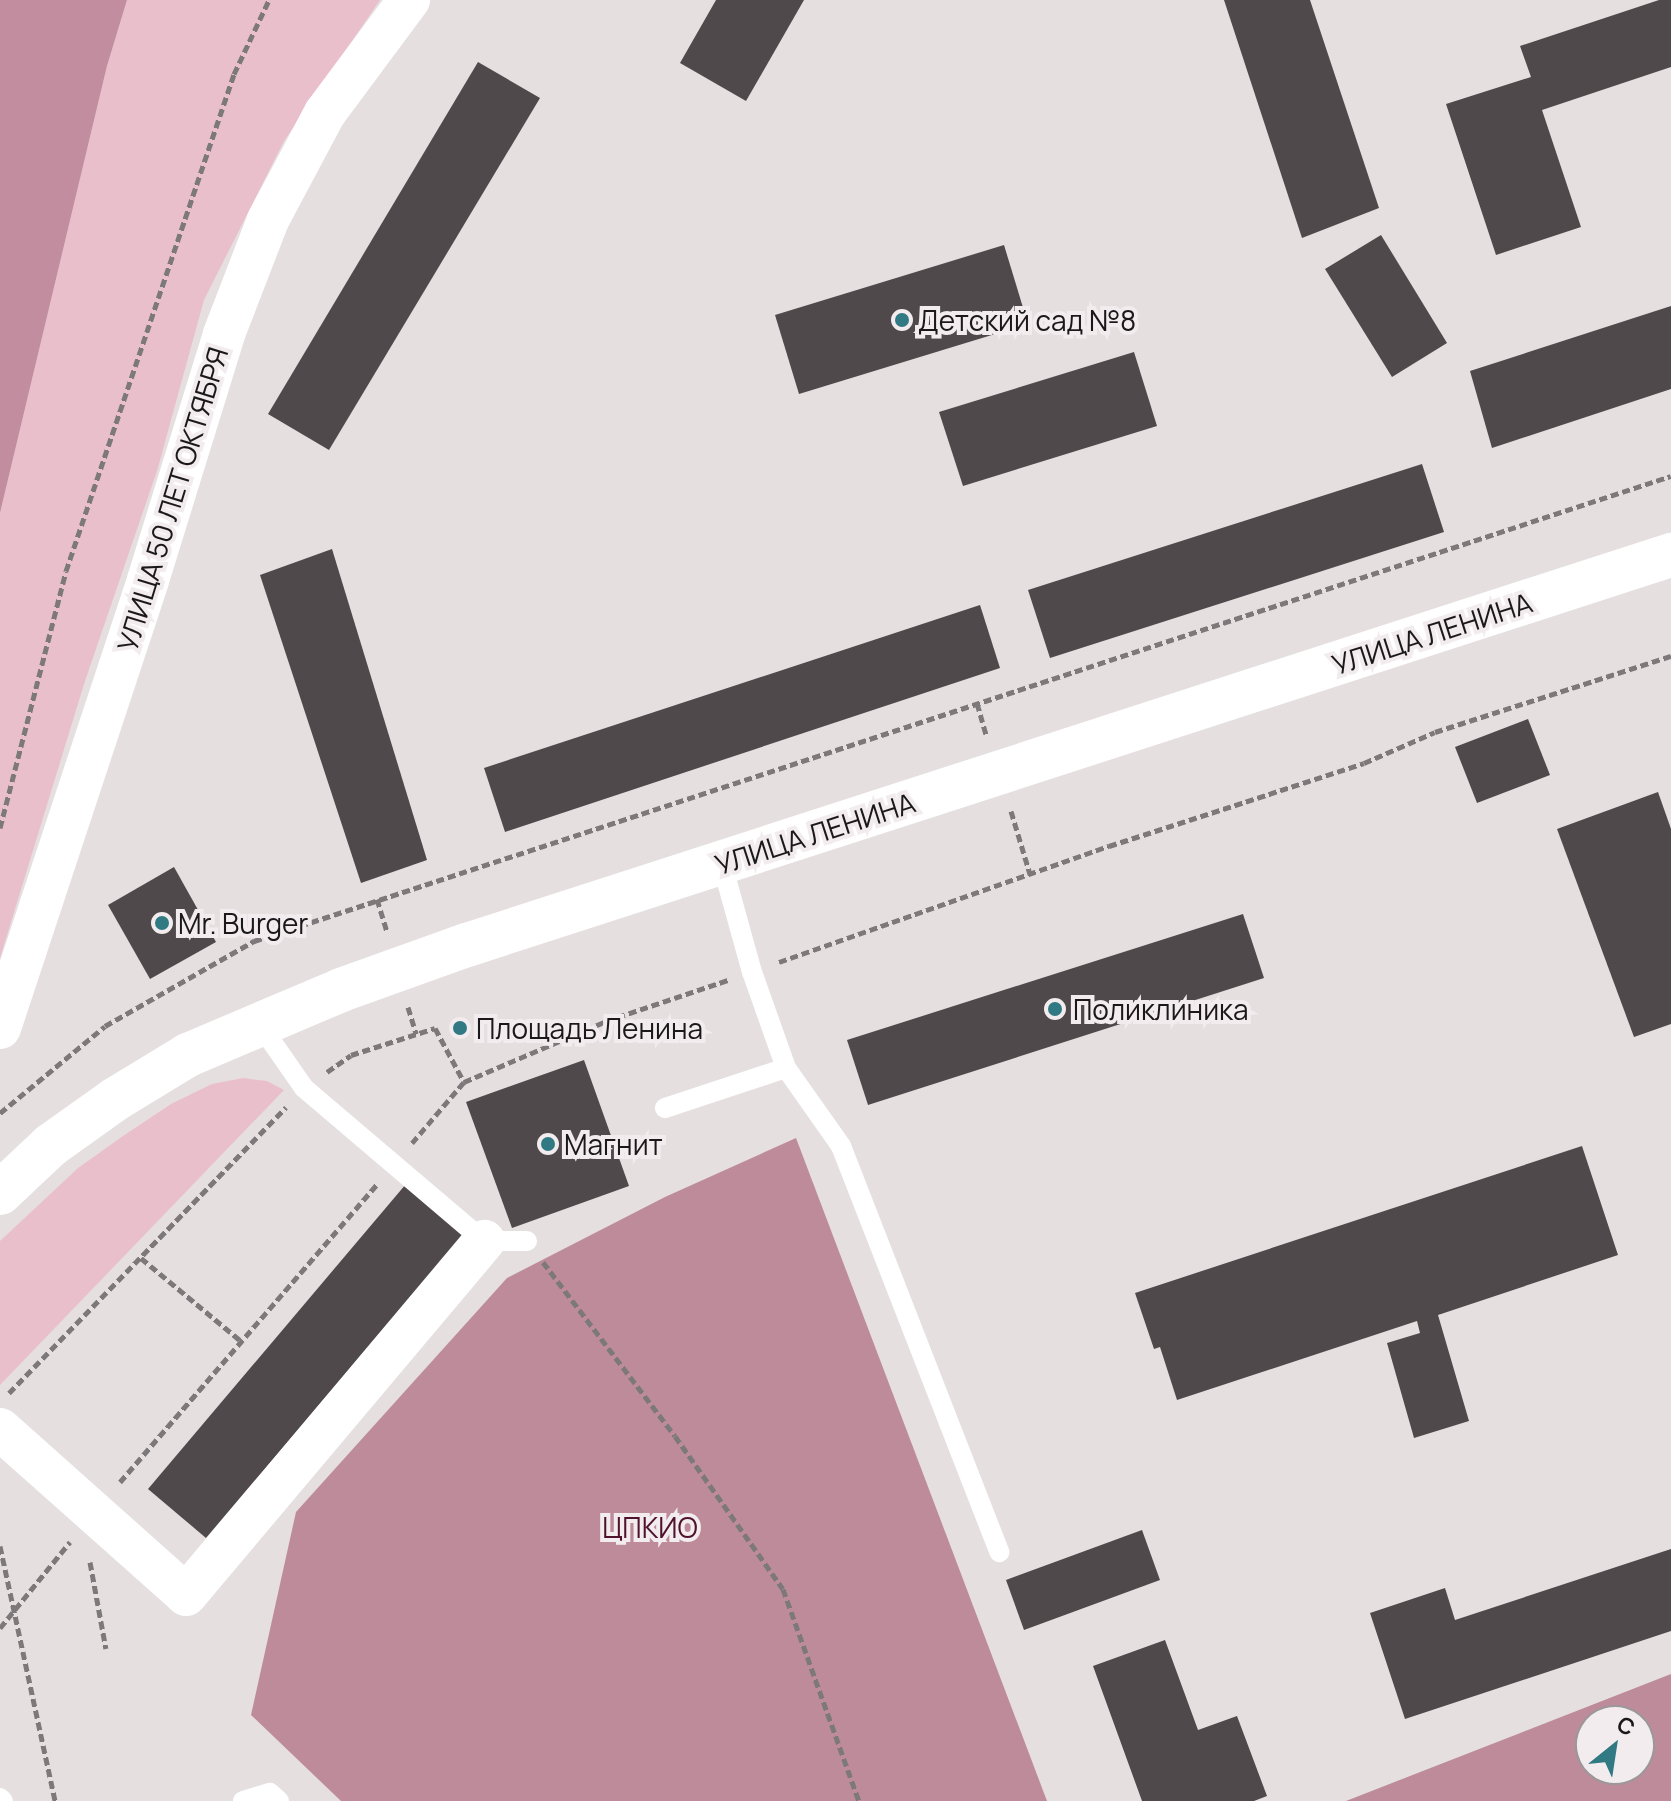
<!DOCTYPE html>
<meta charset="utf-8">
<style>
body{margin:0}
#map{position:relative;width:1671px;height:1801px;overflow:hidden;background:#e5dfe0;font-family:Manrope,sans-serif}
div>[style]{position:absolute}
.green>*{inset:0;background:#eabfcc}
.forest>*{inset:0;background:#be8b9b}
.water>*{inset:0;background:#c28e9f}
.building>*{inset:0;background:#4f494b}
.path>*{height:5px;margin-top:-2.5px;transform-origin:0;background:repeating-linear-gradient(90deg,#7d797a 0 8px,transparent 0 12px)}
.lane>*{height:20px;margin:-10px;padding:0 10px;transform-origin:10px;border-radius:10px;background:#fff}
.street>*{height:42px;margin:-21px;padding:0 21px;transform-origin:21px;border-radius:21px;background:#fff}
.secondary>*{height:44px;margin:-22px;padding:0 22px;transform-origin:22px;border-radius:22px;background:#fff}
.dots>*{width:22px;height:22px;translate:-50% -50%;box-sizing:border-box;border:4px solid #f2ecee;border-radius:50%}
span{translate:-50% -50%;white-space:nowrap;text-align:center;line-height:1.15;-webkit-text-stroke:8px #f2ecee;paint-order:stroke}
.poi-label{font-size:28px;color:#1a1819}
.left{translate:0 -50%;text-align:left}
.street-label{font-size:28px;color:#1a1819}
.park-label{font-size:28px;color:#50112d}
.north{position:absolute;left:1575px;top:1705px;width:80px;height:80px;box-sizing:border-box;background:#f2ecee;border:2px solid #9c9799;border-radius:50%;rotate:30deg;font-size:22px;font-weight:700;line-height:32px;text-align:center;color:#1a1819}
.north::after{content:'';display:block;margin:auto;width:28px;height:36px;background:#317983;clip-path:polygon(50% 0,100% 100%,50% 72%,0 100%)}
</style>
<div id="map">
<div class="green">
<div style="clip-path:polygon(127px 0,380px 0,284px 141px,204px 300px,157px 471px,85px 681px,0 958px,0 513px,107px 66px)"></div>
<div style="clip-path:polygon(243px 1078px,267px 1081px,284px 1090px,0 1385px,0 1241px,78px 1168px,123px 1136px,171px 1104px,212px 1084px)"></div>
</div>
<div class="forest">
<div style="clip-path:polygon(796px 1138px,1047px 1801px,341px 1801px,251px 1715px,296px 1512px,507px 1278px,665px 1197px)"></div>
<div style="clip-path:polygon(evenodd,1671px 1674px,1671px 1801px,1346px 1801px,1671px 1674px,1639px 1721px,1639px 1769px,1591px 1769px,1591px 1721px,1639px 1721px)"></div>
</div>
<div class="water">
<div style="clip-path:polygon(0 0,127px 0,107px 66px,0 513px)"></div>
</div>
<div class="building">
<div style="clip-path:polygon(716px 0,804px 0,746px 101px,680px 63px)"></div>
<div style="clip-path:polygon(1224px 0,1310px 0,1379px 208px,1302px 238px)"></div>
<div style="clip-path:polygon(1659px 0,1671px 0,1671px 67px,1542px 110px,1581px 227px,1496px 255px,1446px 104px,1531px 77px,1520px 46px)"></div>
<div style="clip-path:polygon(478px 62px,540px 98px,329px 450px,268px 414px)"></div>
<div style="clip-path:polygon(1381px 235px,1447px 343px,1392px 377px,1325px 269px)"></div>
<div style="clip-path:polygon(1004px 245px,1028px 324px,799px 394px,775px 315px)"></div>
<div style="clip-path:polygon(1671px 306px,1671px 389px,1492px 448px,1470px 371px)"></div>
<div style="clip-path:polygon(1134px 352px,1157px 426px,963px 486px,939px 412px)"></div>
<div style="clip-path:polygon(1422px 464px,1444px 532px,1050px 658px,1028px 590px)"></div>
<div style="clip-path:polygon(332px 549px,427px 860px,361px 883px,260px 575px)"></div>
<div style="clip-path:polygon(980px 605px,1000px 668px,505px 832px,484px 768px)"></div>
<div style="clip-path:polygon(1528px 719px,1550px 775px,1477px 803px,1455px 747px)"></div>
<div style="clip-path:polygon(1658px 792px,1671px 829px,1671px 1024px,1634px 1037px,1557px 829px)"></div>
<div style="clip-path:polygon(174px 867px,216px 942px,150px 979px,108px 905px)"></div>
<div style="clip-path:polygon(1243px 914px,1264px 978px,868px 1105px,847px 1040px)"></div>
<div style="clip-path:polygon(584px 1060px,629px 1186px,512px 1228px,466px 1102px)"></div>
<div style="clip-path:polygon(1582px 1146px,1618px 1255px,1438px 1315px,1469px 1421px,1414px 1438px,1387px 1343px,1420px 1333px,1417px 1321px,1177px 1400px,1160px 1347px,1154px 1349px,1135px 1293px)"></div>
<div style="clip-path:polygon(406px 1184px,464px 1234px,206px 1538px,148px 1489px)"></div>
<div style="clip-path:polygon(1142px 1530px,1160px 1580px,1024px 1630px,1006px 1580px)"></div>
<div style="clip-path:polygon(1671px 1549px,1671px 1631px,1405px 1719px,1370px 1613px,1445px 1588px,1455px 1620px)"></div>
<div style="clip-path:polygon(1165px 1640px,1198px 1730px,1237px 1716px,1267px 1796px,1254px 1801px,1142px 1801px,1093px 1666px)"></div>
</div>
<div class="path">
<div style="left:977px;top:703px;width:35px;rotate:74deg"></div>
<div style="left:1011px;top:811px;width:66px;rotate:73.2deg"></div>
<div style="left:0;top:828px;width:265px;rotate:-75.6deg"></div>
<div style="left:66px;top:571px;width:525px;rotate:-71.32deg"></div>
<div style="left:234px;top:74px;width:82px;rotate:-64.7deg"></div>
<div style="left:377px;top:899px;width:34px;rotate:73deg"></div>
<div style="left:779px;top:962px;width:350px;rotate:-19.4deg"></div>
<div style="left:1109px;top:846px;width:268px;rotate:-18deg"></div>
<div style="left:1364px;top:763px;width:77px;rotate:-23.6deg"></div>
<div style="left:1435px;top:732px;width:248px;rotate:-17.9deg"></div>
<div style="left:408px;top:1007px;width:28px;rotate:73deg"></div>
<div style="left:327px;top:1072px;width:29px;rotate:-35deg"></div>
<div style="left:351px;top:1055px;width:88px;rotate:-17.8deg"></div>
<div style="left:435px;top:1028px;width:61px;rotate:61.8deg"></div>
<div style="left:464px;top:1082px;width:155px;rotate:-23.2deg"></div>
<div style="left:606px;top:1021px;width:129px;rotate:-18.6deg"></div>
<div style="left:0;top:1113px;width:136px;rotate:-39.6deg"></div>
<div style="left:105px;top:1026px;width:172px;rotate:-29.7deg"></div>
<div style="left:254px;top:941px;width:1491px;rotate:-18.17deg"></div>
<div style="left:412px;top:1143px;width:80px;rotate:-49.6deg"></div>
<div style="left:141px;top:1258px;width:130px;rotate:39.7deg"></div>
<div style="left:543px;top:1262px;width:218px;rotate:52.8deg"></div>
<div style="left:675px;top:1436px;width:187px;rotate:54.8deg"></div>
<div style="left:783px;top:1589px;width:225px;rotate:70.3deg"></div>
<div style="left:9px;top:1393px;width:398px;rotate:-45.9deg"></div>
<div style="left:120px;top:1482px;width:394px;rotate:-49.2deg"></div>
<div style="left:0;top:1546px;width:261px;rotate:77.8deg"></div>
<div style="left:90px;top:1562px;width:88px;rotate:79.6deg"></div>
<div style="left:0;top:1628px;width:111px;rotate:-50.9deg"></div>
</div>
<div class="lane">
<div style="left:722px;top:864px;width:112px;rotate:74.5deg"></div>
<div style="left:752px;top:972px;width:102px;rotate:70.5deg"></div>
<div style="left:786px;top:1068px;width:95px;rotate:54.8deg"></div>
<div style="left:841px;top:1146px;width:436px;rotate:68.7deg"></div>
<div style="left:258px;top:1022px;width:80px;rotate:55.1deg"></div>
<div style="left:304px;top:1088px;width:236px;rotate:40.4deg"></div>
<div style="left:484px;top:1241px;width:43px"></div>
<div style="left:665px;top:1108px;width:127px;rotate:-18.3deg"></div>
<div style="left:0;top:1798px;width:4px;rotate:45deg"></div>
<div style="left:243px;top:1801px;width:28px;rotate:-17deg"></div>
<div style="left:270px;top:1793px;width:12px;rotate:42deg"></div>
</div>
<div class="street">
<div style="left:0;top:1028px;width:472px;rotate:-71.7deg"></div>
<div style="left:148px;top:580px;width:257px;rotate:-72.8deg"></div>
<div style="left:224px;top:334px;width:122px;rotate:-68.9deg"></div>
<div style="left:268px;top:220px;width:121px;rotate:-62deg"></div>
<div style="left:325px;top:113px;width:141px;rotate:-53.4deg"></div>
<div style="left:0;top:1429px;width:249px;rotate:41.7deg"></div>
<div style="left:186px;top:1595px;width:463px;rotate:-49.9deg"></div>
</div>
<div class="secondary">
<div style="left:0;top:1193px;width:70px;rotate:-43.3deg"></div>
<div style="left:51px;top:1145px;width:77px;rotate:-35.5deg"></div>
<div style="left:114px;top:1100px;width:87px;rotate:-31.3deg"></div>
<div style="left:188px;top:1055px;width:166px;rotate:-23deg"></div>
<div style="left:341px;top:990px;width:134px;rotate:-19.7deg"></div>
<div style="left:467px;top:945px;width:1266px;rotate:-17.95deg"></div>
</div>
<div class="dots">
<div style="left:902px;top:320px;background:#317983"></div>
<div style="left:162px;top:923px;background:#317983"></div>
<div style="left:1055px;top:1009px;background:#317983"></div>
<div style="left:460px;top:1028px;background:#317983"></div>
<div style="left:548px;top:1144px;background:#317983"></div>
</div>
<div class="poi-label">
<span class="left" style="left:918px;top:320px">Детский сад №8</span>
<span class="left" style="left:178px;top:923px">Mr. Burger</span>
<span class="left" style="left:1073px;top:1009px">Поликлиника</span>
<span class="left" style="left:476px;top:1028px">Площадь Ленина</span>
<span class="left" style="left:564px;top:1144px">Магнит</span>
</div>
<div class="street-label">
<span style="left:172px;top:499px;rotate:-73deg">УЛИЦА 50 ЛЕТ ОКТЯБРЯ</span>
<span style="left:1432px;top:633px;rotate:-18deg">УЛИЦА ЛЕНИНА</span>
<span style="left:815px;top:833px;rotate:-18deg">УЛИЦА ЛЕНИНА</span>
</div>
<div class="park-label">
<span style="left:650px;top:1527px">ЦПКИО</span>
</div>
<div class="north">С</div>
</div>
